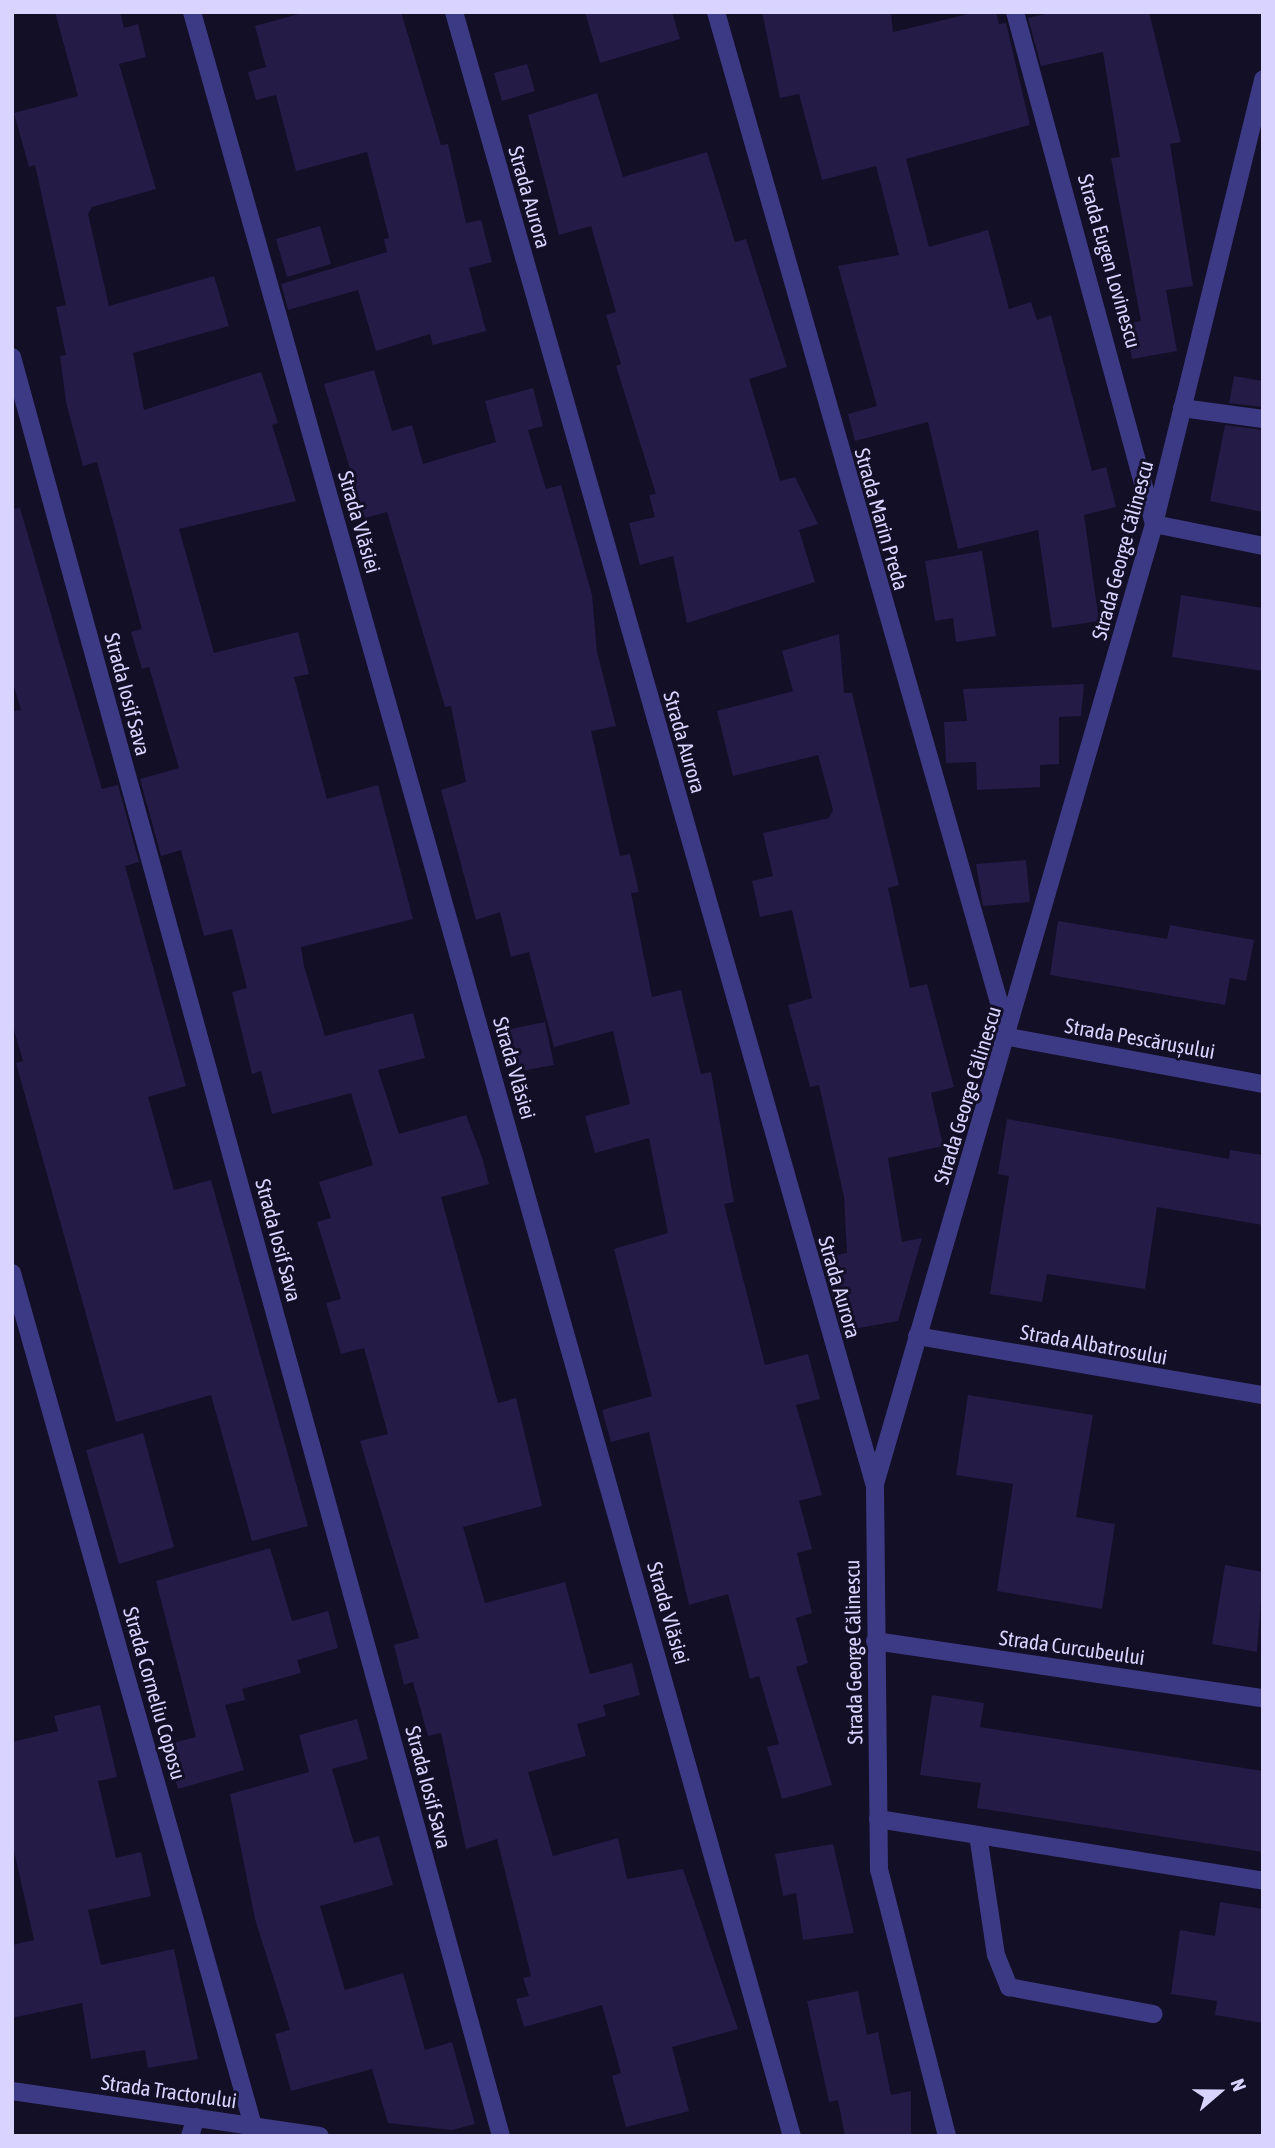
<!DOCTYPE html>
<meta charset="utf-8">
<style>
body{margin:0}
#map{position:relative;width:1275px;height:2148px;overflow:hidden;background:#130f26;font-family:"Asap Condensed",sans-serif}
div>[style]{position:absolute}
.building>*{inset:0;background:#241b47}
.minor>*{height:18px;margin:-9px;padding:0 9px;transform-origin:9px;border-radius:9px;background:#3d3a85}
span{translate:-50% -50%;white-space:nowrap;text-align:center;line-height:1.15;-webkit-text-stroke:6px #130f26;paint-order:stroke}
.street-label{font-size:21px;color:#d9d4ff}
.frame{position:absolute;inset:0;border:14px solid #d9d4ff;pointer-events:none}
.north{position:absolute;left:1184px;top:2057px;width:70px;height:70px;-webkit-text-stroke:5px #130f26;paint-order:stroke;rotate:70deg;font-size:19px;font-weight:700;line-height:28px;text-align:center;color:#d9d4ff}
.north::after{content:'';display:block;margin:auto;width:24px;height:32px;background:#d9d4ff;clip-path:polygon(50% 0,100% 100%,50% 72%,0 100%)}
</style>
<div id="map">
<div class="building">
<div style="clip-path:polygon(55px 12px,120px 12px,124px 28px,138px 24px,146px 57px,119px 64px,156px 189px,92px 207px,88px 214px,109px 306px,214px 276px,229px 326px,133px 353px,144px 410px,261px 372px,278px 423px,272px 425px,296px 501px,179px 529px,214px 653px,298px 632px,309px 674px,294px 677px,327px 799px,378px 785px,413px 919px,301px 947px,304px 966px,325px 1036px,413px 1013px,425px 1058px,378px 1070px,399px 1134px,466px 1115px,482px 1157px,489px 1184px,441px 1197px,498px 1403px,516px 1398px,542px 1506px,463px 1527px,485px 1603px,565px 1582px,590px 1674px,632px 1663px,640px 1695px,603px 1705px,606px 1716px,577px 1724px,586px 1756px,528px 1772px,553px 1856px,618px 1838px,627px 1879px,683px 1869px,738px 2029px,672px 2047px,689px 2111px,626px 2127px,612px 2076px,621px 2073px,602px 2005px,524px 2027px,516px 1999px,529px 1996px,523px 1978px,531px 1976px,497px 1839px,466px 1849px,441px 1733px,428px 1736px,413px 1682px,404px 1685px,394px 1645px,419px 1638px,360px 1441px,388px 1434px,364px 1348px,341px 1354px,326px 1303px,341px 1299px,317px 1222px,331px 1218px,319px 1182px,373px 1165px,351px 1093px,272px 1114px,261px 1071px,252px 1074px,232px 992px,247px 988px,232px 929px,204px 936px,181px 850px,161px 856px,140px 779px,179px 768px,149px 667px,142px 669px,131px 632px,142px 629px,97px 462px,83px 466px,66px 402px,60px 356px,66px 355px,56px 307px,66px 305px,35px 165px,29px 167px,14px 113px,78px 96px)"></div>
<div style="clip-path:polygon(306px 12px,401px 12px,441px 145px,448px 144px,466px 223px,481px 220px,492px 262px,469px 268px,486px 331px,433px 345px,430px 334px,376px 351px,358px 290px,288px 310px,281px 284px,387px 252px,384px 239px,389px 238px,367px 152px,296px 171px,276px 95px,256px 100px,248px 72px,266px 67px,255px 26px)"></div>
<div style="clip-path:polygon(585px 12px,672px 12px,680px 39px,600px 63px)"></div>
<div style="clip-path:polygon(762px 12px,891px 12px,893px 32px,977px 12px,996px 12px,999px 24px,1006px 23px,1030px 125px,906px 159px,929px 247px,988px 230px,1009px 309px,1031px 302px,1037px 320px,1051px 315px,1092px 471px,1106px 467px,1116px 507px,1084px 515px,1099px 621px,1052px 628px,1038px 530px,958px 549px,928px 422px,855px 441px,848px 414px,877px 406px,838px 266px,899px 255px,876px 166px,822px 180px,799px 94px,780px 98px)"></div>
<div style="clip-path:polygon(1054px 12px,1149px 12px,1181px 142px,1170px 144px,1193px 286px,1166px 290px,1177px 351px,1132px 359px,1126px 324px,1141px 321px,1111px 158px,1120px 157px,1103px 52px,1041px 66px,1028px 18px)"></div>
<div style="clip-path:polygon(527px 64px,535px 91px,502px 101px,494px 73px)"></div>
<div style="clip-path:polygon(597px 93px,623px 177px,707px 152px,735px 242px,746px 239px,787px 367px,749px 379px,780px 481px,795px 477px,818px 524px,799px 530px,815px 582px,687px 623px,673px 556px,640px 565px,629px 523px,655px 517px,649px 495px,656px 494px,616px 366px,621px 364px,606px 315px,616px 312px,591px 226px,559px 235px,528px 115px)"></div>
<div style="clip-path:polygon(320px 226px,331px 264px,287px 277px,276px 239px)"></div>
<div style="clip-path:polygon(374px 370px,392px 431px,412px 425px,423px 464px,496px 442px,485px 401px,533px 388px,543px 426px,528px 430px,546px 489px,561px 485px,592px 595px,597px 652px,616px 726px,591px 731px,620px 856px,630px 854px,639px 892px,631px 893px,652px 997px,681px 990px,701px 1074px,711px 1072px,734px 1202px,724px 1204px,765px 1365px,808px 1354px,820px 1399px,796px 1405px,822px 1495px,799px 1501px,812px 1549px,797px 1553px,812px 1613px,796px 1618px,808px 1663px,796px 1667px,832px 1785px,782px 1799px,767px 1747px,779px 1744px,759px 1676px,750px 1679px,728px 1594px,689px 1605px,649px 1432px,611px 1442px,602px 1410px,652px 1396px,614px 1249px,668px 1233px,649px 1138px,595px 1153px,585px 1116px,630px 1104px,613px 1031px,554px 1047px,529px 952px,511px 957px,500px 912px,476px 920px,441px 790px,466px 782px,451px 706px,445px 707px,387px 512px,365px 518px,324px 384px)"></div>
<div style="clip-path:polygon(1234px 376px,1263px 381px,1263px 407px,1229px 403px)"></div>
<div style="clip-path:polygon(1225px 425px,1263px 430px,1263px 512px,1210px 501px)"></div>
<div style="clip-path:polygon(20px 508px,102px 789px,118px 785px,139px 862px,125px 866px,186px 1086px,148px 1097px,174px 1190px,211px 1180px,308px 1526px,252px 1541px,211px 1395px,116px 1422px,16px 1063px,23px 1061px,12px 1023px,12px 711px,21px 710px,12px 680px,12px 509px)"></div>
<div style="clip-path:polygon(982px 551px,996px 636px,956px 642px,953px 618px,935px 621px,925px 561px)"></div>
<div style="clip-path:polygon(1181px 595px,1263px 608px,1263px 671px,1172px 657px)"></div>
<div style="clip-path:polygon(839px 634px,844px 693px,852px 693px,899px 885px,888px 888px,910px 988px,927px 984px,954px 1087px,931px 1093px,943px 1146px,888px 1158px,902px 1242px,922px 1238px,898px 1321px,842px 1331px,822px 1258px,847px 1253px,844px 1197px,819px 1085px,810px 1087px,788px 1005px,812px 998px,792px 910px,760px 917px,752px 881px,773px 876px,763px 833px,829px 818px,833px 810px,818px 755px,733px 776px,717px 711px,793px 691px,782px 651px)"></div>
<div style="clip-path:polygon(1084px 684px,1081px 716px,1059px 717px,1059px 764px,1040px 765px,1040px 787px,977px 790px,976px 762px,946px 763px,944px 722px,967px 721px,963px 689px)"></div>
<div style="clip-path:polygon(1026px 860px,1030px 902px,983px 906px,976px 864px)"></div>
<div style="clip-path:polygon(1058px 921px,1167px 939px,1170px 925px,1254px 940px,1246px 981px,1230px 978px,1225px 1005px,1050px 975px)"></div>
<div style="clip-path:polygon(545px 1022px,554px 1065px,515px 1072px,506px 1030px)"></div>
<div style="clip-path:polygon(1007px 1119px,1229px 1159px,1230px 1150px,1263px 1155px,1263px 1225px,1157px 1207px,1145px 1289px,1047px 1274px,1042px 1302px,990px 1294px,1009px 1176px,998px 1174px)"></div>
<div style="clip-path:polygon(968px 1395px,1093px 1415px,1076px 1517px,1115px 1524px,1102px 1609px,997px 1591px,1013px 1484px,956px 1475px)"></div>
<div style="clip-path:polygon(143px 1433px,174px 1547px,119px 1564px,86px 1450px)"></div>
<div style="clip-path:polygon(270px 1548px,292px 1621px,328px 1611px,338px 1648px,297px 1660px,301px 1673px,242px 1689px,245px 1700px,225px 1705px,244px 1770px,178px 1789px,165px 1745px,196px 1737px,156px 1581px)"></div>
<div style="clip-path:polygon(1225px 1565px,1263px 1572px,1257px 1652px,1212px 1644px)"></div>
<div style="clip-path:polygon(932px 1695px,984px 1703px,980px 1727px,1263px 1771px,1263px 1852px,977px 1808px,981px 1783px,920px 1775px)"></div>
<div style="clip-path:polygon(100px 1705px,117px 1777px,98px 1781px,116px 1858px,141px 1852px,151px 1896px,88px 1910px,101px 1965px,174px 1949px,198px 2059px,148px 2068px,145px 2050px,91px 2059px,82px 2003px,12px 2018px,12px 1945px,34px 1940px,12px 1842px,12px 1742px,58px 1731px,54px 1716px)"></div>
<div style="clip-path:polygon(357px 1719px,368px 1759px,332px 1769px,354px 1843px,379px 1836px,393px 1885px,320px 1906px,345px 1990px,403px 1973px,425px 2050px,452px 2042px,475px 2124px,452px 2130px,388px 2123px,372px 2069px,291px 2091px,275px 2034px,290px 2030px,255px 1919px,230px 1794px,309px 1772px,299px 1735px)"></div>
<div style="clip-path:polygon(833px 1844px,854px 1933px,803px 1940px,796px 1893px,783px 1896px,775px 1854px)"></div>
<div style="clip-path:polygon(1220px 1902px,1263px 1909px,1263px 2023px,1215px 2015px,1217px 2001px,1171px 1994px,1180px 1930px,1215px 1936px)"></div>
<div style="clip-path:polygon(858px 1991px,867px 2035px,878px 2032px,891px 2095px,911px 2091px,911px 2136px,845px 2136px,838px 2100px,829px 2102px,807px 2001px)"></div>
</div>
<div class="minor">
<div style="left:192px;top:12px;width:2207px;rotate:74.23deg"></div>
<div style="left:454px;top:12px;width:1530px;rotate:74.06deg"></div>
<div style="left:716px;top:12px;width:1066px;rotate:74.05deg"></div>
<div style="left:1009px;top:1037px;width:258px;rotate:10.5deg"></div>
<div style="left:1015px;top:12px;width:531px;rotate:74.81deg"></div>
<div style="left:1154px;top:524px;width:111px;rotate:11.4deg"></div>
<div style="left:12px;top:357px;width:1845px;rotate:74.63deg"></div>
<div style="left:1182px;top:408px;width:82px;rotate:7.7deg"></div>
<div style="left:12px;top:1273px;width:886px;rotate:74.22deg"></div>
<div style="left:917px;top:1336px;width:351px;rotate:9.7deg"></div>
<div style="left:875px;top:1641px;width:392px;rotate:8.4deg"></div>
<div style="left:878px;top:1819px;width:390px;rotate:9.1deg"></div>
<div style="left:978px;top:1835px;width:121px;rotate:81.5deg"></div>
<div style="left:996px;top:1955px;width:35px;rotate:68deg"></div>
<div style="left:1009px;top:1987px;width:147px;rotate:10.6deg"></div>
<div style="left:12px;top:2091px;width:311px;rotate:8.3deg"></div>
<div style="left:190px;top:2136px;width:20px;rotate:-72deg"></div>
<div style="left:947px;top:2136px;width:275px;rotate:-104.3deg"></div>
<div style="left:879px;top:1870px;width:386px;rotate:-90.6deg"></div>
<div style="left:875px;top:1484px;width:1000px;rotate:-73.79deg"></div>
<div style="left:1154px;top:524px;width:458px;rotate:-76.2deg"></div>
</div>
<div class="street-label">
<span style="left:530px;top:197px;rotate:74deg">Strada Aurora</span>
<span style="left:1110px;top:261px;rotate:74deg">Strada Eugen Lovinescu</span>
<span style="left:882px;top:519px;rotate:74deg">Strada Marin Preda</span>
<span style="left:360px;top:522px;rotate:74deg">Strada Vlăsiei</span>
<span style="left:1122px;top:550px;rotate:-75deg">Strada George Călinescu</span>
<span style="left:128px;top:694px;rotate:75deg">Strada Iosif Sava</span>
<span style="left:685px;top:742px;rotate:74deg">Strada Aurora</span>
<span style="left:1140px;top:1038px;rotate:10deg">Strada Pescărușului</span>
<span style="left:515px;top:1068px;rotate:74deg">Strada Vlăsiei</span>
<span style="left:967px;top:1095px;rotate:-73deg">Strada George Călinescu</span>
<span style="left:279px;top:1240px;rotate:75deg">Strada Iosif Sava</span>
<span style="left:840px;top:1287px;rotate:74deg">Strada Aurora</span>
<span style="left:1094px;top:1344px;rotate:10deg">Strada Albatrosului</span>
<span style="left:669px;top:1613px;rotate:74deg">Strada Vlăsiei</span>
<span style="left:1072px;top:1647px;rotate:8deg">Strada Curcubeului</span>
<span style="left:853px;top:1652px;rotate:-91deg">Strada George Călinescu</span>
<span style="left:155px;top:1693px;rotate:74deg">Strada Corneliu Coposu</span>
<span style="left:429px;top:1787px;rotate:75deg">Strada Iosif Sava</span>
<span style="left:169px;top:2091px;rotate:8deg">Strada Tractorului</span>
</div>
<div class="frame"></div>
<div class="north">N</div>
</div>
